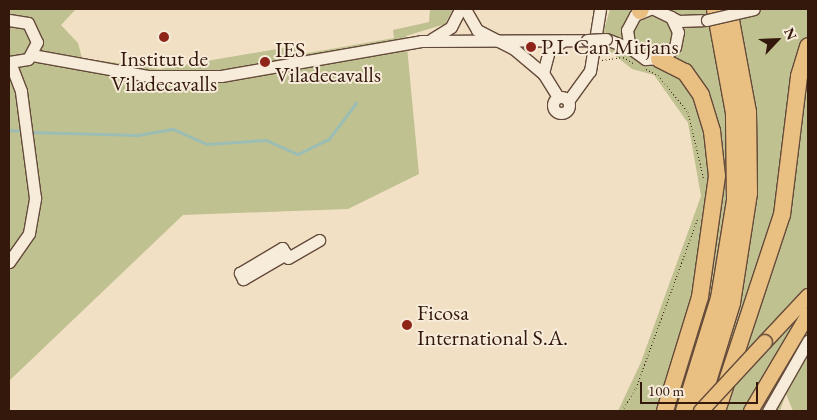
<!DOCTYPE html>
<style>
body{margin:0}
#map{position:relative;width:817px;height:420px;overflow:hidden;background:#f2e0c5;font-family:"EB Garamond",serif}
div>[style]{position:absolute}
.green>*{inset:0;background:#c0c190}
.stream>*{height:2.5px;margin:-1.25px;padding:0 1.25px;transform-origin:1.25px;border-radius:1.25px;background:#9bbdb3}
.path>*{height:1px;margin-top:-0.5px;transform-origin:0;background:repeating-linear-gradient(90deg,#34180b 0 1px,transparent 0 3.5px)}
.roads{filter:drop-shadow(1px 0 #644a3a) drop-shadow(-1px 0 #644a3a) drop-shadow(0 1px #644a3a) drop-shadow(0 -1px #644a3a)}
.minor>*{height:11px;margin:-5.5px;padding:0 5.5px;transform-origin:5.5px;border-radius:5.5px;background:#f7ebd9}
.minor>.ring{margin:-5.5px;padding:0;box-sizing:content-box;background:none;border:11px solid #f7ebd9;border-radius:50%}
.major>*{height:14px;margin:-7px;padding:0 7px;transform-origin:7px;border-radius:7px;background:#e9c082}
.highway>*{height:16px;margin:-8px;padding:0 8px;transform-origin:8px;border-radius:8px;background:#e9c082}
.bridges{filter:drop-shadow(1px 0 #644a3a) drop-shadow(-1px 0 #644a3a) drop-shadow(0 1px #644a3a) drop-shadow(0 -1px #644a3a)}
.minor-bridge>*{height:11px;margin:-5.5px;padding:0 5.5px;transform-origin:5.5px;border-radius:5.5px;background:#f7ebd9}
.major-bridge>*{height:14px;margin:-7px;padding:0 7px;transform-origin:7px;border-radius:7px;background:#e9c082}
.dots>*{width:14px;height:14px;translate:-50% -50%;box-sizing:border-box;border:2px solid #f7ebd9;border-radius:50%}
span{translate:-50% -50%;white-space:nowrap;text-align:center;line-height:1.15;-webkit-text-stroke:4px #f7ebd9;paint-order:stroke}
.poi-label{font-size:22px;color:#34180b}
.left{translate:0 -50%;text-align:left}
.frame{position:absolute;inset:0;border:10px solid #34180b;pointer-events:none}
.north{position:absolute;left:752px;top:15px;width:50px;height:50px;-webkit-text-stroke:4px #f7ebd9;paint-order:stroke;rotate:65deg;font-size:14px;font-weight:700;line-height:20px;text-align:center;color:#34180b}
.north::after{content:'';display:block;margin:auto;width:18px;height:22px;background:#34180b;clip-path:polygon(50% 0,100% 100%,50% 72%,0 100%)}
.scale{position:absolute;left:640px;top:382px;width:118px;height:22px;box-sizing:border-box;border:2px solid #34180b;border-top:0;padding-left:6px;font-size:15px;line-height:18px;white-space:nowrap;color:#34180b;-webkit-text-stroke:4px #f7ebd9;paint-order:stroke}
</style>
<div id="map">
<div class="green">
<div style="clip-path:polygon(9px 9px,76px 9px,61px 25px,78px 43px,82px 58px,160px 69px,300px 45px,302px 54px,394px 38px,393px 30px,429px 22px,430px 9px,453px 9px,445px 24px,406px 36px,419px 174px,348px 209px,183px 215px,9px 381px)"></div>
<div style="clip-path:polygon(610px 9px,808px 9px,808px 411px,793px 411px,786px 394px,780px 411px,618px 411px,641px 362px,701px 196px,688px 123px,654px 75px,632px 69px,607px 49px,604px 30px)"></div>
</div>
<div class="stream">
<div style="left:9px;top:130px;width:15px;rotate:4deg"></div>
<div style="left:29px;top:132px;width:109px;rotate:1.6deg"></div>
<div style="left:138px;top:135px;width:36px;rotate:-10deg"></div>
<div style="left:173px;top:129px;width:37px;rotate:24deg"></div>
<div style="left:207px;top:144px;width:59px;rotate:-3.9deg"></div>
<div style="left:266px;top:140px;width:35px;rotate:24deg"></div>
<div style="left:298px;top:154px;width:34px;rotate:-26deg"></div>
<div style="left:329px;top:139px;width:45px;rotate:-53.1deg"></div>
</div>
<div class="path">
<div style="left:602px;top:60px;width:21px;rotate:-8deg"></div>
<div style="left:623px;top:57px;width:12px;rotate:31deg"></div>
<div style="left:646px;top:69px;width:13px;rotate:27deg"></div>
<div style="left:658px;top:75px;width:48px;rotate:51deg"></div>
<div style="left:688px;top:112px;width:70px;rotate:76.8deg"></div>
<div style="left:622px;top:411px;width:27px;rotate:-59deg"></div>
<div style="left:636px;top:388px;width:181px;rotate:-70deg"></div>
</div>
<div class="roads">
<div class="minor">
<div style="left:465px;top:9px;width:24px;rotate:60deg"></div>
<div style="left:477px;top:30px;width:42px;rotate:27.2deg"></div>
<div style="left:514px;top:49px;width:38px;rotate:40deg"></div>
<div style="left:650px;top:9px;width:16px;rotate:158deg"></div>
<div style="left:635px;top:15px;width:17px;rotate:118deg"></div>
<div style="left:627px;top:30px;width:18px;rotate:81deg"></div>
<div style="left:630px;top:48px;width:19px;rotate:36deg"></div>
<div style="left:645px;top:59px;width:18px;rotate:-3deg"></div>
<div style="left:663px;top:58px;width:16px;rotate:-43deg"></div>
<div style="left:675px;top:47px;width:15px;rotate:-79deg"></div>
<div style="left:678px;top:32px;width:17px;rotate:-115deg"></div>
<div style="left:654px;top:9px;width:28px;rotate:26deg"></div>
<div style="left:679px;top:21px;width:28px;rotate:-2deg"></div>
<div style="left:9px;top:20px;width:19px;rotate:9deg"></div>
<div style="left:28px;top:23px;width:21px;rotate:65deg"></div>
<div style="left:37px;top:42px;width:19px;rotate:118deg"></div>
<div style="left:28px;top:59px;width:19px;rotate:171deg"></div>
<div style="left:432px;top:39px;width:22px;rotate:-32deg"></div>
<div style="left:451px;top:27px;width:20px;rotate:-63deg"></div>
<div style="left:606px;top:39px;width:26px;rotate:21deg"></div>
<div style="left:32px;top:55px;width:119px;rotate:10.2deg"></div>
<div style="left:149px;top:76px;width:72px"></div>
<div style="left:221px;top:76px;width:203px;rotate:-9.9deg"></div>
<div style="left:421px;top:41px;width:166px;rotate:-0.3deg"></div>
<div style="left:543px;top:73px;width:24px;rotate:-75deg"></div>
<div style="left:549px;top:50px;width:17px;rotate:-33deg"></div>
<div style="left:543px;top:73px;width:28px;rotate:58deg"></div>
<div class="ring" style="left:553px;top:97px;width:5px;height:5px"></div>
<div style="left:568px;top:101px;width:37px;rotate:-54deg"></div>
<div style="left:590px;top:71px;width:63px;rotate:-80.8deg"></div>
<div style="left:286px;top:254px;width:50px;rotate:149.8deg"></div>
<div style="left:243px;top:279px;width:7px;rotate:-117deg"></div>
<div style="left:240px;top:273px;width:49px;rotate:-30.8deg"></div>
<div style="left:282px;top:248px;width:7px;rotate:56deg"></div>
<div style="left:286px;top:254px;width:4px;rotate:63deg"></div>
<div style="left:288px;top:258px;width:36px;rotate:-30deg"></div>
<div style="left:9px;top:262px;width:35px;rotate:-55deg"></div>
<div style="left:29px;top:233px;width:36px;rotate:-80deg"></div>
<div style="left:35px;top:198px;width:108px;rotate:-97.5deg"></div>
<div style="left:21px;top:91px;width:30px;rotate:-111deg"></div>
<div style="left:768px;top:411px;width:81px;rotate:-60.3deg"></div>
</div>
<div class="major">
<div style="left:765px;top:342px;width:63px;rotate:-46.9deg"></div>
<div style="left:751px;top:411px;width:112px;rotate:-59.3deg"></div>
</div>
<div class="highway">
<div style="left:640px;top:11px;width:2px;rotate:-63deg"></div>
<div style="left:659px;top:59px;width:29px;rotate:27deg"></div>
<div style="left:685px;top:72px;width:28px;rotate:55deg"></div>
<div style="left:701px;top:95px;width:38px;rotate:73deg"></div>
<div style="left:712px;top:131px;width:45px;rotate:83.7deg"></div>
<div style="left:717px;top:176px;width:122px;rotate:98deg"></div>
<div style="left:700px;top:297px;width:119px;rotate:107.1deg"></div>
<div style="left:684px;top:411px;width:118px;rotate:-72.8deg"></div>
<div style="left:719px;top:298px;width:99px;rotate:-80.7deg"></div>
<div style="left:735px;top:200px;width:87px;rotate:-90.7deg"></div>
<div style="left:734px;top:113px;width:106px;rotate:-100.4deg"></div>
<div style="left:699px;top:411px;width:113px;rotate:-73deg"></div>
<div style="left:732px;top:303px;width:111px;rotate:-81.2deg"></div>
<div style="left:749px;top:193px;width:81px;rotate:-90.7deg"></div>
<div style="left:748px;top:112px;width:105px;rotate:-100.5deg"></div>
<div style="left:717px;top:411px;width:206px;rotate:-71.7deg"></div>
<div style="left:782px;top:215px;width:140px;rotate:-83deg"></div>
<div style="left:799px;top:76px;width:31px;rotate:-73deg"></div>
</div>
</div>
<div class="bridges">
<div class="minor-bridge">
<div style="left:707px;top:20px;width:48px;rotate:-13.2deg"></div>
<div style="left:587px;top:40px;width:19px;rotate:-3deg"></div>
</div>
<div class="major-bridge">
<div style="left:701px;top:411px;width:94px;rotate:-47.2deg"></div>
</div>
</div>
<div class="dots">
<div style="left:164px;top:37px;background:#8f2418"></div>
<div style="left:531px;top:47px;background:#8f2418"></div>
<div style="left:265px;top:62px;background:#8f2418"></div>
<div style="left:407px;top:325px;background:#8f2418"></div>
</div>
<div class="poi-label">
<span class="left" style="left:541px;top:47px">P.I. Can Mitjans</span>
<span class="left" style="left:275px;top:62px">IES<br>Viladecavalls</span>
<span style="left:164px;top:71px">Institut de<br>Viladecavalls</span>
<span class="left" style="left:417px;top:325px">Ficosa<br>International S.A.</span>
</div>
<div class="frame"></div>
<div class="north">N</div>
<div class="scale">100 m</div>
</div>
